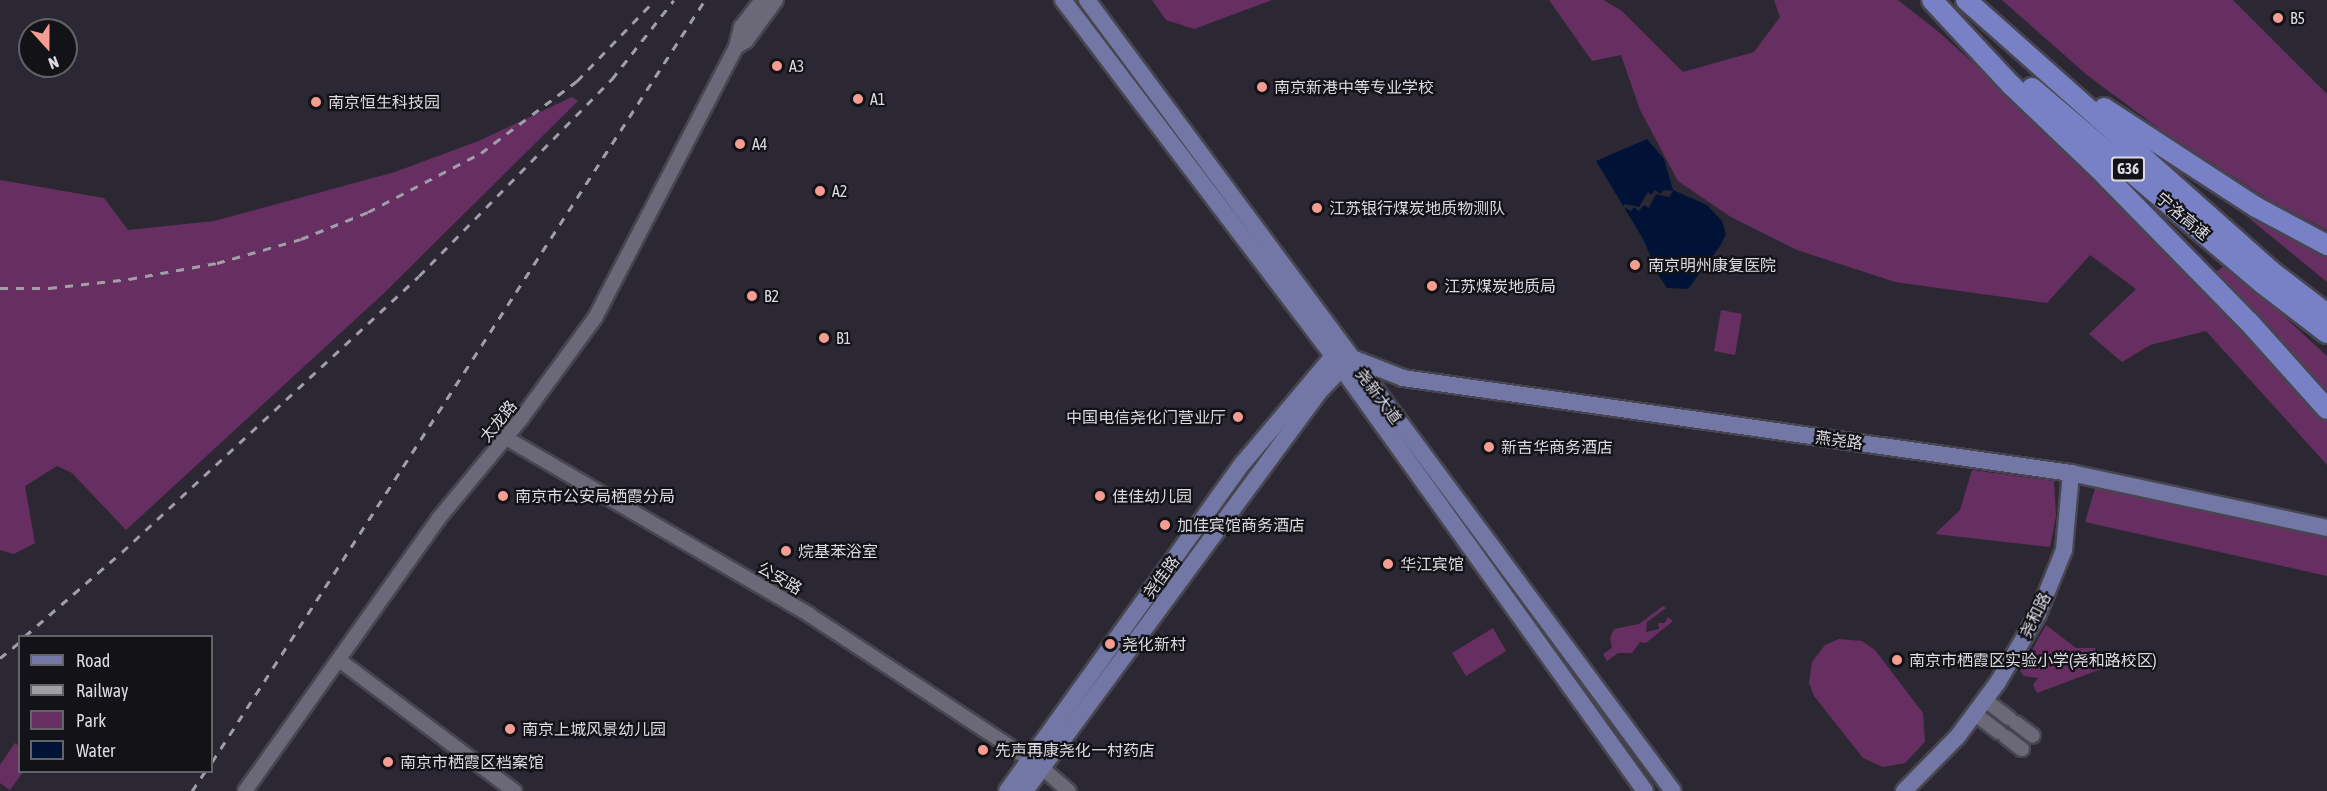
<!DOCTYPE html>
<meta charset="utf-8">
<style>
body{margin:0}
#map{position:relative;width:2327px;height:791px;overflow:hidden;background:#2b2834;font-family:"Asap Condensed","Noto Sans SC",sans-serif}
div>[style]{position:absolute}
.green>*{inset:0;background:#672f61}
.water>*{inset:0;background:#001337}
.pier>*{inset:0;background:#2b2834}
.roads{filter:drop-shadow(2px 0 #47454f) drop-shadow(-2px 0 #47454f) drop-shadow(0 2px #47454f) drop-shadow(0 -2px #47454f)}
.minor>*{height:14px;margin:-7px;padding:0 7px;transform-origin:7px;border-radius:7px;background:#6b6877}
.major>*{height:16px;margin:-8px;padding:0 8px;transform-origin:8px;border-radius:8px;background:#7377a6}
.highway>*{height:20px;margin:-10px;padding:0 10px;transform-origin:10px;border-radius:10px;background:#7881c5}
.rail>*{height:3px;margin-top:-1.5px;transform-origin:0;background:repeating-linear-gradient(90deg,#a09ea7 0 8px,transparent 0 16px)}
.dots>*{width:16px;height:16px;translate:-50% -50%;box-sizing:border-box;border:3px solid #131217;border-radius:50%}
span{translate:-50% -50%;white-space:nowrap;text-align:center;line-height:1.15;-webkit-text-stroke:4.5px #131217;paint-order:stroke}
.shield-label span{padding:2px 4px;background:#131217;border:2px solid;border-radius:4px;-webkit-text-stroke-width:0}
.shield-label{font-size:15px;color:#dcdae2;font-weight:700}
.poi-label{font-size:16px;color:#dcdae2}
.left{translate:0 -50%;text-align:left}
.right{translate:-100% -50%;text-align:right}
.street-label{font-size:16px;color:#dcdae2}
.legend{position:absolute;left:18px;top:635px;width:195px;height:138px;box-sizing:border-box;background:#131217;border:2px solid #636268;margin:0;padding:8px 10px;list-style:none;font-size:18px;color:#dcdae2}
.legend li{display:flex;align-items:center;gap:12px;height:30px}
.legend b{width:30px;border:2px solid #636268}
.north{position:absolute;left:18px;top:18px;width:60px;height:60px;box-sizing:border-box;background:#131217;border:2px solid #636268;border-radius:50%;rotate:159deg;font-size:16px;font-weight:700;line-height:24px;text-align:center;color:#dcdae2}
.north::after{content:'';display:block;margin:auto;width:21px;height:27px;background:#f59c93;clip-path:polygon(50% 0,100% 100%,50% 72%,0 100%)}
</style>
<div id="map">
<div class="green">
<div style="clip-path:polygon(1152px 0,1272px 0,1194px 29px,1166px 20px)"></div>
<div style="clip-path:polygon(1549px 0,1603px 0,1622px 11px,1683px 72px,1754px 52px,1780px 17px,1774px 0,1898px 0,1940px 33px,2109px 187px,2327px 417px,2327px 465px,2206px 331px,2150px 345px,2122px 362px,2089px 334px,2136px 289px,2090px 255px,2047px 303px,1895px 282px,1797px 250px,1731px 217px,1678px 181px,1640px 110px,1621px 55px,1592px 61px)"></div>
<div style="clip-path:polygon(2002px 0,2233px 0,2327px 94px,2327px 230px,2271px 201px,2165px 133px,2087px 75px)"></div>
<div style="clip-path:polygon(572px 97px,578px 101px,383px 294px,126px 530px,72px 473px,57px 466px,25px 486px,35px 543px,14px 554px,0 550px,0 180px,104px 198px,128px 230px,214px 221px,395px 172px,481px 140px)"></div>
<div style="clip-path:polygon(2259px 210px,2327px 247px,2327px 282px,2250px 219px)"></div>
<div style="clip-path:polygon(2227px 264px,2327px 356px,2327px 396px,2216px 272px)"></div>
<div style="clip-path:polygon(1721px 310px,1742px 314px,1735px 355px,1714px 351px)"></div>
<div style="clip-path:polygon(1972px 470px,2054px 481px,2056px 516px,2050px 547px,1935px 534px,1960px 510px)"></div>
<div style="clip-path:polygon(2096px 485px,2327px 535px,2327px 576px,2085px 522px)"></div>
<div style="clip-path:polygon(1663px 606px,1666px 608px,1647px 622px,1646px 632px,1659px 629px,1658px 623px,1665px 623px,1668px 617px,1673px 621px,1646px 643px,1640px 642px,1632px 653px,1618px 653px,1607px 661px,1603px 654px,1612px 648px,1610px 638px,1614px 629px,1639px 624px)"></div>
<div style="clip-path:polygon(2046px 625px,2076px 648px,2095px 648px,2104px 668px,2037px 693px,2033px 685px,2038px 678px,2024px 676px,2020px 671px)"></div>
<div style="clip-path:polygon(1493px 628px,1506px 651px,1466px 676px,1452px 653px)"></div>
<div style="clip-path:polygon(1839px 639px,1862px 641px,1875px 650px,1923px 713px,1925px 742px,1905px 763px,1883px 767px,1863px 758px,1814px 696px,1809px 683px,1812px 662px,1825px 645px)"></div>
<div style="clip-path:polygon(15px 743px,19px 746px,23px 772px,10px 790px,0 783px,0 765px)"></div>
</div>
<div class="water">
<div style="clip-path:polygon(1647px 139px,1664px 159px,1673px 190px,1707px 205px,1722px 221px,1726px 234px,1720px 246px,1688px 289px,1667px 288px,1659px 276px,1643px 239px,1596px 161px)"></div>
</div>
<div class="pier">
<div style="clip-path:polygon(1655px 190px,1660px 194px,1664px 190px,1673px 191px,1669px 197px,1656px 194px,1649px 208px,1644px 205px,1639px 211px,1634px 207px,1631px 211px,1626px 208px,1620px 210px,1625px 204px,1639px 207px,1648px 192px,1651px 195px)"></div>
</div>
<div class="roads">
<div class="minor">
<div style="left:736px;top:47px;width:12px;rotate:-31deg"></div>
<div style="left:746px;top:41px;width:51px;rotate:-53.8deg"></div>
<div style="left:506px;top:438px;width:350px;rotate:30.2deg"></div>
<div style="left:808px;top:614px;width:279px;rotate:33.3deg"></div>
<div style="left:1041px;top:767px;width:37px;rotate:41deg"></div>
<div style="left:339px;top:660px;width:219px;rotate:36.8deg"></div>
<div style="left:1985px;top:700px;width:30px;rotate:37deg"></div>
<div style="left:1975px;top:714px;width:30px;rotate:37deg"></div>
<div style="left:2016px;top:723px;width:21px;rotate:37deg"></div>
<div style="left:2006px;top:737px;width:20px;rotate:37deg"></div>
<div style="left:245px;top:791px;width:335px;rotate:-54.6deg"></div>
<div style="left:439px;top:518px;width:129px;rotate:-50.4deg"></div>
<div style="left:521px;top:419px;width:125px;rotate:-53.8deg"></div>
<div style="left:595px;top:318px;width:305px;rotate:-62.5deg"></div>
<div style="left:736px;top:47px;width:21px;rotate:-76deg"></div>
<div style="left:741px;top:27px;width:34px;rotate:-52deg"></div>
</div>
<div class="major">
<div style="left:1063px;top:0;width:447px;rotate:52.8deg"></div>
<div style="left:1333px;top:356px;width:535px;rotate:54.35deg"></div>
<div style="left:1087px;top:0;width:984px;rotate:53.47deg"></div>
<div style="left:1007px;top:791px;width:404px;rotate:-54.3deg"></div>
<div style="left:1243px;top:463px;width:140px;rotate:-49.9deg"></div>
<div style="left:1333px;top:356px;width:19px;rotate:6deg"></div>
<div style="left:1352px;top:358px;width:55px;rotate:21.4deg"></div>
<div style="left:1403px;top:378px;width:675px;rotate:8.09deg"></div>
<div style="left:2071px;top:473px;width:262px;rotate:12.1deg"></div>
<div style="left:1025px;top:791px;width:496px;rotate:-53.6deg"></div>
<div style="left:1319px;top:392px;width:43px;rotate:-45.9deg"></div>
<div style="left:1904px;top:791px;width:77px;rotate:-45.5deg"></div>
<div style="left:1958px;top:736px;width:67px;rotate:-53.5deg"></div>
<div style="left:1998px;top:682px;width:79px;rotate:-59.5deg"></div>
<div style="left:2038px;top:614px;width:69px;rotate:-67.9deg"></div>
<div style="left:2064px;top:550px;width:77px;rotate:-84.8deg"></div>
</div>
<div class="highway">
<div style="left:1932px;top:0;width:116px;rotate:47.1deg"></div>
<div style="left:2011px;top:85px;width:120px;rotate:43.7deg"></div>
<div style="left:2098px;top:168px;width:214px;rotate:45.6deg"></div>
<div style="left:2248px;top:321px;width:118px;rotate:48.1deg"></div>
<div style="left:1966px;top:0;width:408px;rotate:41.6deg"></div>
<div style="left:2271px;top:271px;width:71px;rotate:37.5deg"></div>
<div style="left:2032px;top:88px;width:302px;rotate:40.3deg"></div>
<div style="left:2262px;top:283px;width:82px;rotate:37.6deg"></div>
<div style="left:2104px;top:108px;width:181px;rotate:33.1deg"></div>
<div style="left:2256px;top:207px;width:81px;rotate:28.2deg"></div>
</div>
</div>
<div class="rail">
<div style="left:0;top:288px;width:49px"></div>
<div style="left:49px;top:288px;width:81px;rotate:-6.4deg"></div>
<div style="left:129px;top:279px;width:89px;rotate:-10.3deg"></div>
<div style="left:217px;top:263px;width:87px;rotate:-15.9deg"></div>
<div style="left:301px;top:239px;width:72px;rotate:-21.9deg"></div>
<div style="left:368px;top:212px;width:127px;rotate:-27.6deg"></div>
<div style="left:481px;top:153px;width:120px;rotate:-36.9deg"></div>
<div style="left:577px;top:81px;width:112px;rotate:-46.1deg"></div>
<div style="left:25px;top:636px;width:128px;rotate:-40.9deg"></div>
<div style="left:122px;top:552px;width:405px;rotate:-42.9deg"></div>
<div style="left:419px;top:276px;width:276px;rotate:-45.6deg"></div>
<div style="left:612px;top:79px;width:100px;rotate:-51.9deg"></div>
<div style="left:0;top:658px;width:26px;rotate:-39deg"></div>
<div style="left:212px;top:762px;width:908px;rotate:-57.1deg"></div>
<div style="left:192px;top:791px;width:23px;rotate:-56deg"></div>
</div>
<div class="dots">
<div style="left:2278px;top:18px;background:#f59c93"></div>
<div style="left:777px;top:66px;background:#f59c93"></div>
<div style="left:1262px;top:87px;background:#f59c93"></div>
<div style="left:858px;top:99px;background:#f59c93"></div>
<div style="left:316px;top:102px;background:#f59c93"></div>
<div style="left:740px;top:144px;background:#f59c93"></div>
<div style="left:820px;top:191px;background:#f59c93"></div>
<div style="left:1317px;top:208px;background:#f59c93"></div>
<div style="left:1635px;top:265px;background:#f59c93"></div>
<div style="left:1432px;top:286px;background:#f59c93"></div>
<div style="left:752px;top:296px;background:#f59c93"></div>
<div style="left:824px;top:338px;background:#f59c93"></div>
<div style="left:1238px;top:417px;background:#f59c93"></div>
<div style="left:1489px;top:447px;background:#f59c93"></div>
<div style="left:503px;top:496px;background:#f59c93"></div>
<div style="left:1100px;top:496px;background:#f59c93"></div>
<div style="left:1165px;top:525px;background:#f59c93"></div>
<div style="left:786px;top:551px;background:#f59c93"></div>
<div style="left:1388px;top:564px;background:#f59c93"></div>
<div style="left:1110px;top:644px;background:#f59c93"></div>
<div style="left:1897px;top:660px;background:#f59c93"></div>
<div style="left:510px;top:729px;background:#f59c93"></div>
<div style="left:983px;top:750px;background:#f59c93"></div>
<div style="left:388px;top:762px;background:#f59c93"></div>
</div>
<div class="shield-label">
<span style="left:2128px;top:169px">G36</span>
</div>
<div class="poi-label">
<span class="left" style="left:2290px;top:18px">B5</span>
<span class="left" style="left:789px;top:66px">A3</span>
<span class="left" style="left:1274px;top:87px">南京新港中等专业学校</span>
<span class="left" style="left:870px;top:99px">A1</span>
<span class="left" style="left:328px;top:102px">南京恒生科技园</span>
<span class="left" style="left:752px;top:144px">A4</span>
<span class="left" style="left:832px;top:191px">A2</span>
<span class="left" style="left:1329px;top:208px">江苏银行煤炭地质物测队</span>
<span class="left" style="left:1648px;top:265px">南京明州康复医院</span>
<span class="left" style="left:1444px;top:286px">江苏煤炭地质局</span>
<span class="left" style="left:764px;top:296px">B2</span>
<span class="left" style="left:836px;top:338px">B1</span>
<span class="right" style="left:1226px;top:417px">中国电信尧化门营业厅</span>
<span class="left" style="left:1501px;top:447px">新吉华商务酒店</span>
<span class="left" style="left:515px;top:496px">南京市公安局栖霞分局</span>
<span class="left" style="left:1112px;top:496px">佳佳幼儿园</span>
<span class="left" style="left:1177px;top:525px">加佳宾馆商务酒店</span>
<span class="left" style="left:798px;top:551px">烷基苯浴室</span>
<span class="left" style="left:1400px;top:564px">华江宾馆</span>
<span class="left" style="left:1122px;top:644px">尧化新村</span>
<span class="left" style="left:1909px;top:660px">南京市栖霞区实验小学(尧和路校区)</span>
<span class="left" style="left:522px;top:729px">南京上城风景幼儿园</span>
<span class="left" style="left:995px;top:750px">先声再康尧化一村药店</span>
<span class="left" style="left:400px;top:762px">南京市栖霞区档案馆</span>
</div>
<div class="street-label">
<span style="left:2183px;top:216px;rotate:40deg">宁洛高速</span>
<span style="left:1379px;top:396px;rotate:53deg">尧新大道</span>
<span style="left:498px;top:421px;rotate:-51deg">太龙路</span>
<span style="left:1839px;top:440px;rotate:8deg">燕尧路</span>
<span style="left:1161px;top:577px;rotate:-54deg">尧佳路</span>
<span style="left:780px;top:578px;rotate:30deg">公安路</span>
<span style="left:2035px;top:615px;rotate:-63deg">尧和路</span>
</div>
<ul class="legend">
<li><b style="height:8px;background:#7377a6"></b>Road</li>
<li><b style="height:8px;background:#a09ea7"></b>Railway</li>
<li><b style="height:16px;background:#672f61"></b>Park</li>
<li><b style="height:16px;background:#001337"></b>Water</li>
</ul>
<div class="north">N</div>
</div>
